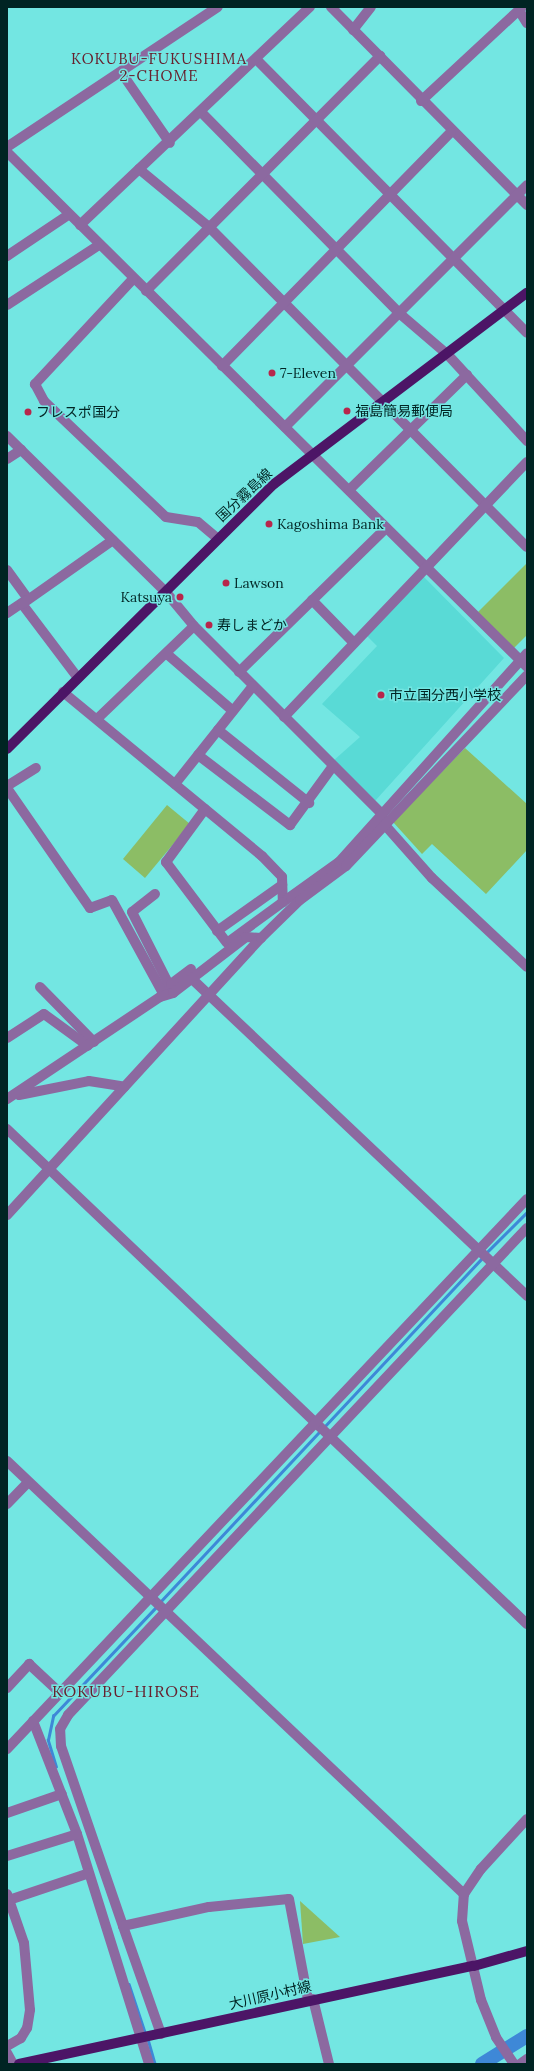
<!DOCTYPE html>
<meta charset="utf-8">
<style>
body{margin:0}
#map{position:relative;width:534px;height:2071px;overflow:hidden;background:#73e6e2;font-family:Lora,"Noto Sans JP",serif}
div>[style]{position:absolute}
.built>*{inset:0;background:#59dad6}
.green>*{inset:0;background:#8cbd65}
.stream>*{height:2.5px;margin:-1.25px;padding:0 1.25px;transform-origin:1.25px;border-radius:1.25px;background:#3e88d7}
.river>*{height:14px;margin:-7px;padding:0 7px;transform-origin:7px;border-radius:7px;background:#3e88d7}
.minor>*{height:10px;margin:-5px;padding:0 5px;transform-origin:5px;border-radius:5px;background:#8c69a0}
.major>*{height:10px;margin:-5px;padding:0 5px;transform-origin:5px;border-radius:5px;background:#4c1566}
.dots>*{width:11px;height:11px;translate:-50% -50%;box-sizing:border-box;border:2px solid #73e6e2;border-radius:50%}
span{translate:-50% -50%;white-space:nowrap;text-align:center;line-height:1.15;-webkit-text-stroke:3px #73e6e2;paint-order:stroke}
.poi-label{font-size:14px;color:#002423}
.left{translate:0 -50%;text-align:left}
.right{translate:-100% -50%;text-align:right}
.street-label{font-size:14px;color:#002423}
.neighbourhood-label{font-size:15px;color:#67212e;letter-spacing:1px}
.quarter-label{font-size:16px;color:#67212e;letter-spacing:1px}
.frame{position:absolute;inset:0;border:8px solid #002423;pointer-events:none}
</style>
<div id="map">
<div class="built">
<div style="clip-path:polygon(423px 576px,504px 658px,375px 801px,333px 761px,360px 737px,322px 704px,377px 646px,365px 634px)"></div>
</div>
<div class="green">
<div style="clip-path:polygon(527px 563px,527px 635px,510px 652px,474px 616px)"></div>
<div style="clip-path:polygon(465px 748px,527px 804px,527px 850px,486px 894px,432px 844px,422px 854px,393px 822px)"></div>
<div style="clip-path:polygon(167px 805px,190px 824px,145px 878px,123px 859px)"></div>
<div style="clip-path:polygon(300px 1901px,340px 1937px,303px 1944px)"></div>
</div>
<div class="stream">
<div style="left:485px;top:1254px;width:59px;rotate:-45deg"></div>
<div style="left:324px;top:1427px;width:231px;rotate:-46.9deg"></div>
<div style="left:160px;top:1602px;width:236px;rotate:-46.9deg"></div>
<div style="left:56px;top:1767px;width:28px;rotate:-107deg"></div>
<div style="left:48px;top:1740px;width:25px;rotate:-78deg"></div>
<div style="left:53px;top:1716px;width:151px;rotate:-46.6deg"></div>
<div style="left:129px;top:1984px;width:54px;rotate:71.6deg"></div>
<div style="left:148px;top:2039px;width:26px;rotate:74deg"></div>
</div>
<div class="river">
<div style="left:482px;top:2064px;width:53px;rotate:-31.9deg"></div>
</div>
<div class="minor">
<div style="left:331px;top:7px;width:279px;rotate:45.3deg"></div>
<div style="left:520px;top:12px;width:13px;rotate:58deg"></div>
<div style="left:353px;top:30px;width:29px;rotate:-52deg"></div>
<div style="left:256px;top:59px;width:385px;rotate:45.3deg"></div>
<div style="left:121px;top:72px;width:86px;rotate:55.4deg"></div>
<div style="left:421px;top:101px;width:138px;rotate:-42.9deg"></div>
<div style="left:201px;top:112px;width:282px;rotate:45.4deg"></div>
<div style="left:399px;top:313px;width:65px;rotate:40.6deg"></div>
<div style="left:448px;top:355px;width:117px;rotate:47.4deg"></div>
<div style="left:7px;top:147px;width:253px;rotate:-33.6deg"></div>
<div style="left:7px;top:152px;width:732px;rotate:44.72deg"></div>
<div style="left:139px;top:169px;width:91px;rotate:39.6deg"></div>
<div style="left:209px;top:227px;width:451px;rotate:45.2deg"></div>
<div style="left:80px;top:225px;width:317px;rotate:-43.5deg"></div>
<div style="left:7px;top:256px;width:73px;rotate:-33.9deg"></div>
<div style="left:133px;top:279px;width:144px;rotate:133deg"></div>
<div style="left:35px;top:384px;width:19px;rotate:62deg"></div>
<div style="left:44px;top:401px;width:168px;rotate:43.6deg"></div>
<div style="left:166px;top:517px;width:32px;rotate:9deg"></div>
<div style="left:198px;top:522px;width:26px;rotate:40deg"></div>
<div style="left:146px;top:291px;width:332px;rotate:-45.1deg"></div>
<div style="left:7px;top:305px;width:110px;rotate:-33.1deg"></div>
<div style="left:222px;top:366px;width:327px;rotate:-45.6deg"></div>
<div style="left:285px;top:427px;width:342px;rotate:-45deg"></div>
<div style="left:7px;top:436px;width:221px;rotate:44.5deg"></div>
<div style="left:165px;top:591px;width:45px;rotate:50.4deg"></div>
<div style="left:194px;top:626px;width:264px;rotate:45deg"></div>
<div style="left:381px;top:813px;width:11px;rotate:75deg"></div>
<div style="left:384px;top:824px;width:72px;rotate:48.4deg"></div>
<div style="left:432px;top:878px;width:130px;rotate:43.1deg"></div>
<div style="left:7px;top:459px;width:17px;rotate:-33deg"></div>
<div style="left:349px;top:490px;width:165px;rotate:-44.3deg"></div>
<div style="left:7px;top:570px;width:36px;rotate:54deg"></div>
<div style="left:312px;top:600px;width:60px;rotate:45.7deg"></div>
<div style="left:7px;top:613px;width:23px;rotate:-34deg"></div>
<div style="left:167px;top:654px;width:87px;rotate:40.8deg"></div>
<div style="left:239px;top:672px;width:206px;rotate:-44.4deg"></div>
<div style="left:78px;top:678px;width:93px;rotate:-127.1deg"></div>
<div style="left:22px;top:604px;width:111px;rotate:-35.1deg"></div>
<div style="left:63px;top:692px;width:258px;rotate:39.5deg"></div>
<div style="left:262px;top:856px;width:29px;rotate:46deg"></div>
<div style="left:282px;top:877px;width:25px;rotate:88deg"></div>
<div style="left:283px;top:902px;width:69px;rotate:-35.5deg"></div>
<div style="left:339px;top:862px;width:281px;rotate:-48deg"></div>
<div style="left:284px;top:717px;width:352px;rotate:-46.4deg"></div>
<div style="left:97px;top:719px;width:134px;rotate:-43.8deg"></div>
<div style="left:218px;top:730px;width:117px;rotate:38.7deg"></div>
<div style="left:198px;top:755px;width:116px;rotate:37.3deg"></div>
<div style="left:290px;top:825px;width:73px;rotate:-53.9deg"></div>
<div style="left:175px;top:784px;width:125px;rotate:-51.5deg"></div>
<div style="left:7px;top:786px;width:34px;rotate:-32deg"></div>
<div style="left:7px;top:788px;width:146px;rotate:55.3deg"></div>
<div style="left:90px;top:908px;width:23px;rotate:-20deg"></div>
<div style="left:112px;top:900px;width:108px;rotate:61.3deg"></div>
<div style="left:205px;top:809px;width:66px;rotate:126.3deg"></div>
<div style="left:166px;top:862px;width:101px;rotate:53deg"></div>
<div style="left:155px;top:894px;width:29px;rotate:142deg"></div>
<div style="left:132px;top:912px;width:89px;rotate:63.1deg"></div>
<div style="left:217px;top:931px;width:80px;rotate:-35.3deg"></div>
<div style="left:231px;top:940px;width:64px;rotate:-36.2deg"></div>
<div style="left:191px;top:978px;width:463px;rotate:43.4deg"></div>
<div style="left:171px;top:984px;width:25px;rotate:-37deg"></div>
<div style="left:40px;top:987px;width:77px;rotate:45.5deg"></div>
<div style="left:7px;top:1038px;width:44px;rotate:-33deg"></div>
<div style="left:44px;top:1014px;width:54px;rotate:36deg"></div>
<div style="left:19px;top:1095px;width:71px;rotate:-11.3deg"></div>
<div style="left:89px;top:1081px;width:36px;rotate:9deg"></div>
<div style="left:7px;top:1099px;width:184px;rotate:-33.7deg"></div>
<div style="left:160px;top:997px;width:14px;rotate:-17deg"></div>
<div style="left:173px;top:993px;width:92px;rotate:-37.5deg"></div>
<div style="left:246px;top:937px;width:15px;rotate:4deg"></div>
<div style="left:7px;top:1129px;width:718px;rotate:43.59deg"></div>
<div style="left:7px;top:1215px;width:376px;rotate:-47.5deg"></div>
<div style="left:261px;top:938px;width:54px;rotate:-44.3deg"></div>
<div style="left:300px;top:900px;width:57px;rotate:-36.5deg"></div>
<div style="left:346px;top:866px;width:263px;rotate:-46.5deg"></div>
<div style="left:7px;top:1461px;width:630px;rotate:43.46deg"></div>
<div style="left:7px;top:1504px;width:30px;rotate:-46deg"></div>
<div style="left:7px;top:1688px;width:33px;rotate:-47deg"></div>
<div style="left:29px;top:1664px;width:41px;rotate:43deg"></div>
<div style="left:33px;top:1721px;width:121px;rotate:68.7deg"></div>
<div style="left:77px;top:1834px;width:241px;rotate:72.6deg"></div>
<div style="left:7px;top:1749px;width:757px;rotate:-46.61deg"></div>
<div style="left:7px;top:1813px;width:58px;rotate:-19.1deg"></div>
<div style="left:7px;top:1856px;width:73px;rotate:-17.4deg"></div>
<div style="left:7px;top:1894px;width:52px;rotate:70.9deg"></div>
<div style="left:24px;top:1943px;width:67px;rotate:84.9deg"></div>
<div style="left:30px;top:2010px;width:18px;rotate:99deg"></div>
<div style="left:27px;top:2028px;width:12px;rotate:121deg"></div>
<div style="left:21px;top:2038px;width:16px;rotate:150deg"></div>
<div style="left:9px;top:1900px;width:84px;rotate:-18.6deg"></div>
<div style="left:123px;top:1926px;width:190px;rotate:-109deg"></div>
<div style="left:61px;top:1746px;width:17px;rotate:-93deg"></div>
<div style="left:60px;top:1729px;width:16px;rotate:-60deg"></div>
<div style="left:68px;top:1715px;width:669px;rotate:-46.7deg"></div>
<div style="left:313px;top:1999px;width:67px;rotate:76.2deg"></div>
<div style="left:161px;top:2034px;width:114px;rotate:-109.4deg"></div>
<div style="left:123px;top:1926px;width:88px;rotate:-12.5deg"></div>
<div style="left:209px;top:1907px;width:80px;rotate:-5.7deg"></div>
<div style="left:289px;top:1899px;width:103px;rotate:79.3deg"></div>
<div style="left:7px;top:2053px;width:13px;rotate:61deg"></div>
<div style="left:514px;top:2064px;width:32px;rotate:-124deg"></div>
<div style="left:496px;top:2037px;width:40px;rotate:-112deg"></div>
<div style="left:481px;top:2000px;width:81px;rotate:-103.5deg"></div>
<div style="left:462px;top:1921px;width:27px;rotate:-86deg"></div>
<div style="left:464px;top:1894px;width:30px;rotate:-56deg"></div>
<div style="left:481px;top:1869px;width:68px;rotate:-47.4deg"></div>
<div style="left:520px;top:2064px;width:9px;rotate:-36deg"></div>
</div>
<div class="major">
<div style="left:7px;top:749px;width:376px;rotate:-44.8deg"></div>
<div style="left:274px;top:484px;width:317px;rotate:-37.1deg"></div>
<div style="left:19px;top:2064px;width:465px;rotate:-12.2deg"></div>
<div style="left:474px;top:1966px;width:55px;rotate:-15.8deg"></div>
</div>
<div class="dots">
<div style="left:272px;top:373px;background:#b7264b"></div>
<div style="left:347px;top:411px;background:#b7264b"></div>
<div style="left:28px;top:412px;background:#b7264b"></div>
<div style="left:269px;top:524px;background:#b7264b"></div>
<div style="left:226px;top:583px;background:#b7264b"></div>
<div style="left:180px;top:597px;background:#b7264b"></div>
<div style="left:209px;top:625px;background:#b7264b"></div>
<div style="left:381px;top:695px;background:#b7264b"></div>
</div>
<div class="poi-label">
<span class="left" style="left:280px;top:373px">7-Eleven</span>
<span class="left" style="left:355px;top:411px">福島簡易郵便局</span>
<span class="left" style="left:36px;top:412px">フレスポ国分</span>
<span class="left" style="left:277px;top:524px">Kagoshima Bank</span>
<span class="left" style="left:234px;top:583px">Lawson</span>
<span class="right" style="left:172px;top:597px">Katsuya</span>
<span class="left" style="left:217px;top:625px">寿しまどか</span>
<span class="left" style="left:389px;top:695px">市立国分西小学校</span>
</div>
<div class="street-label">
<span style="left:244px;top:495px;rotate:-43deg">国分霧島線</span>
<span style="left:270px;top:1995px;rotate:-13deg">大川原小村線</span>
</div>
<div class="neighbourhood-label">
<span style="left:159px;top:67px">KOKUBU-FUKUSHIMA<br>2-CHOME</span>
</div>
<div class="quarter-label">
<span style="left:126px;top:1691px">KOKUBU-HIROSE</span>
</div>
<div class="frame"></div>
</div>
